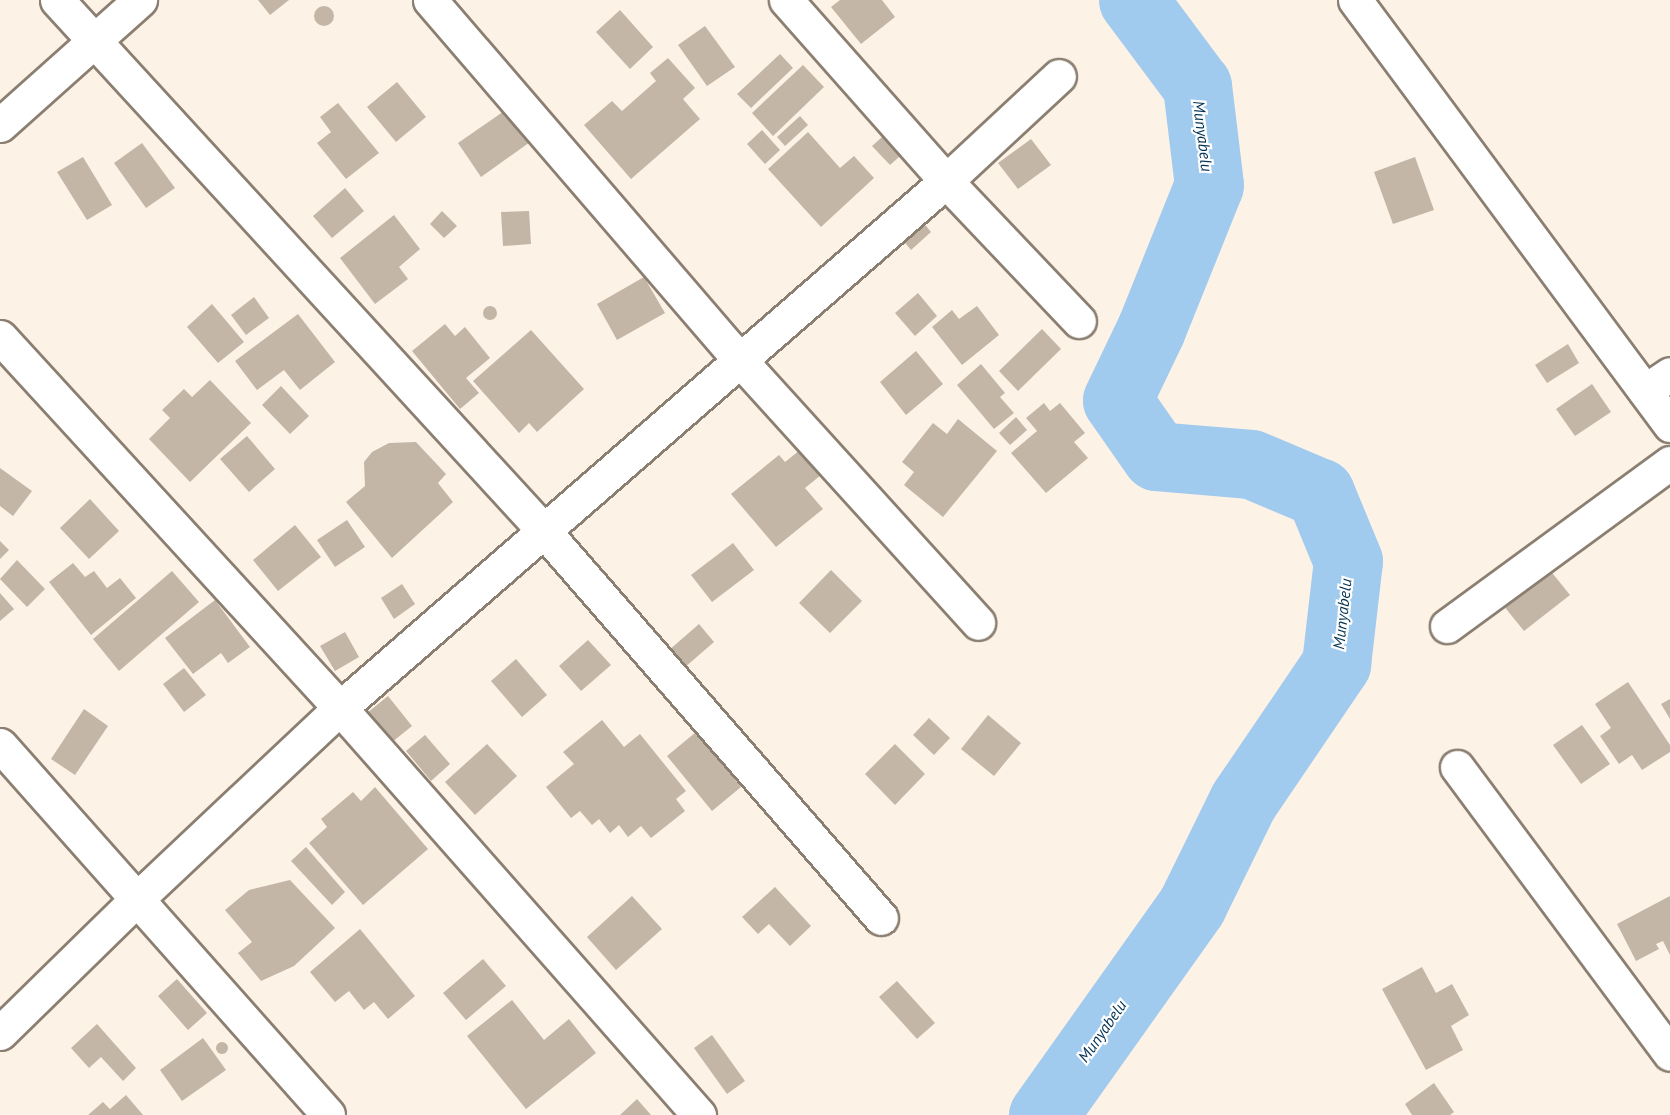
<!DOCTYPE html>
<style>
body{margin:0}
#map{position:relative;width:1670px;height:1115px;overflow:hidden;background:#fdf2e6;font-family:"PT Sans",sans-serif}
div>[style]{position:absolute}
.river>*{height:69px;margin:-34.5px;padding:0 34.5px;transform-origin:34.5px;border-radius:34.5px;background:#a1caef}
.building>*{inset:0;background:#c3b6a7}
.round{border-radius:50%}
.roads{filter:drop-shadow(2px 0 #8b7f71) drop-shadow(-2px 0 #8b7f71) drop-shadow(0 2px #8b7f71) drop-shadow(0 -2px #8b7f71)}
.minor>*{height:33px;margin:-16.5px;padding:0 16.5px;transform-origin:16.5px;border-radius:16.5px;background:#fff}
span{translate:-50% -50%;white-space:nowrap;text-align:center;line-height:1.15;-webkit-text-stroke:4.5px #fff;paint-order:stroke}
.water-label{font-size:16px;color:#003153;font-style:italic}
</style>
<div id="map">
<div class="river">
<div style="left:1043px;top:1115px;width:257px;rotate:-54.6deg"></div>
<div style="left:1192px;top:905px;width:116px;rotate:-63.9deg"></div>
<div style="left:1243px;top:801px;width:166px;rotate:-55.8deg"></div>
<div style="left:1336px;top:664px;width:104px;rotate:-83.4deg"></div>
<div style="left:1348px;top:561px;width:74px;rotate:-112.4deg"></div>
<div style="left:1320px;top:493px;width:75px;rotate:-157.2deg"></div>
<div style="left:1251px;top:464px;width:95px;rotate:-175.2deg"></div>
<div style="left:1156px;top:456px;width:68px;rotate:-124.9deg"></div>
<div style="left:1117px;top:400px;width:79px;rotate:-64.4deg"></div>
<div style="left:1151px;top:329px;width:155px;rotate:-68.1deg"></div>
<div style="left:1209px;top:185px;width:100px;rotate:-96.9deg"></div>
<div style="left:1197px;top:86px;width:107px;rotate:-126.7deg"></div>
</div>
<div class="building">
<div style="clip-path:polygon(258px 0,289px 0,270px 15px)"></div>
<div style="clip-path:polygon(840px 0,882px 0,895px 17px,861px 44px,831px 7px)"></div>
<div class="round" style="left:314px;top:6px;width:20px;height:20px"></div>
<div style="clip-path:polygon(620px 10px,653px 47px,630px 69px,596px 32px)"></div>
<div style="clip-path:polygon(705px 26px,735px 67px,707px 86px,678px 45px)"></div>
<div style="clip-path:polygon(780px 54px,793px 68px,751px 108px,737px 94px)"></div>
<div style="clip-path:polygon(668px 58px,695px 88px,683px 99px,700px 119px,631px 179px,584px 125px,612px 101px,622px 111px,656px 81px,650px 73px)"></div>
<div style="clip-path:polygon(803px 65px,824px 87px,773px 136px,752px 113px)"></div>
<div style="clip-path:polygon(397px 82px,426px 117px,396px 142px,367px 107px)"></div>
<div style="clip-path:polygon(338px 103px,379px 153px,346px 179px,317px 143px,331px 132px,320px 117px)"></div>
<div style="clip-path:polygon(510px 107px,533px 140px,481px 177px,458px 143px)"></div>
<div style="clip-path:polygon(800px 116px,808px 125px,785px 146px,777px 137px)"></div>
<div style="clip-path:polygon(891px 129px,908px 149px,890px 165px,872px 146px)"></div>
<div style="clip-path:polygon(762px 130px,780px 150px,765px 164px,747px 144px)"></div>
<div style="clip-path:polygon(808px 132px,840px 168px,854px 156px,874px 178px,821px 227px,768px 169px)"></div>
<div style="clip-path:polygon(1031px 139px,1051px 165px,1018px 189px,998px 163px)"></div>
<div style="clip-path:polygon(142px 143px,175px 188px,146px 208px,114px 163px)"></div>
<div style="clip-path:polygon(83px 157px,112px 205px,87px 220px,57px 172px)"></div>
<div style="clip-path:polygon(1415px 157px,1434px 210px,1393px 224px,1374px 172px)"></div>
<div style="clip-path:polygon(345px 188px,364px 211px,332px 238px,313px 216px)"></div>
<div style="clip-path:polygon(442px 211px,457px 226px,444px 238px,430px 224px)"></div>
<div style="clip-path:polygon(529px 211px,531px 244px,503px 246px,501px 212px)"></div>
<div style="clip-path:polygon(394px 215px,420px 249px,399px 267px,408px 279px,375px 304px,340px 258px)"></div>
<div style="clip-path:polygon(922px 221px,931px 232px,911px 250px,902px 239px)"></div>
<div style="clip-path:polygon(644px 277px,665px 313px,617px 340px,597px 304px)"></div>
<div style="clip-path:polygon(918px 293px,937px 316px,915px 336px,895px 313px)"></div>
<div style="clip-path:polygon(254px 297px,269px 318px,246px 335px,231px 315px)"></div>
<div style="clip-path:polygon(212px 304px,244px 342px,218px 363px,187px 327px)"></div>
<div class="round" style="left:483px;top:306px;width:14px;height:14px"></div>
<div style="clip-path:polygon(977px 306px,999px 335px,962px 365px,932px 327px,952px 310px,959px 319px)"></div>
<div style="clip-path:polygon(298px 314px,335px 362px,300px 390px,284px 370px,257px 390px,235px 361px)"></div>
<div style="clip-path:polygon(445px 324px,455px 336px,465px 327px,490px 358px,466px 378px,479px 393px,460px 409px,412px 351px)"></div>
<div style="clip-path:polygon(1042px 329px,1061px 349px,1018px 391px,999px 371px)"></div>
<div style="clip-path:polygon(531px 330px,584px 389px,537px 432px,529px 423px,519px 433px,473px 381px)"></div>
<div style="clip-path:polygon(1568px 344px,1579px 363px,1547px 383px,1535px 365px)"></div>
<div style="clip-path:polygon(916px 351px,943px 384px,906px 415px,880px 382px)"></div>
<div style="clip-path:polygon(981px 364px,1005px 393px,1000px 397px,1014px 413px,994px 429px,957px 385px)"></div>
<div style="clip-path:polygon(210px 380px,251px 423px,190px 482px,149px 439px,170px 418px,162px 410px,184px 389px,192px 397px)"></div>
<div style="clip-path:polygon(1592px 384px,1611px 412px,1575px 436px,1556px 409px)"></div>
<div style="clip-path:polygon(281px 386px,309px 416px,290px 434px,262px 405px)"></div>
<div style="clip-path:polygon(1044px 403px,1050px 411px,1060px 403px,1085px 433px,1074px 442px,1088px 458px,1046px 493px,1011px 453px,1037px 431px,1026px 418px)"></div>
<div style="clip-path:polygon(1016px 417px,1027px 430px,1010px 445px,999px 433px)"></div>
<div style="clip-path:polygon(958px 419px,997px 451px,943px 517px,904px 485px,914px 472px,902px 462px,933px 423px,947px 434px)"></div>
<div style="clip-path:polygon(247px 436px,275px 469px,249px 492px,220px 459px)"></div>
<div style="clip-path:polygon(416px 442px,446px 474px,438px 483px,453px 502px,392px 558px,346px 502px,365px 486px,364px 462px,372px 452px,389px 443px)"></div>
<div style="clip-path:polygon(800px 450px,821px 475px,805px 488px,823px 509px,776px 547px,731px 494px,779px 455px,785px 462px)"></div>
<div style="clip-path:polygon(0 468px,32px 491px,13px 516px,0 506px)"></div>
<div style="clip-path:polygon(90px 499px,119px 531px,89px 559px,60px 528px)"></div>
<div style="clip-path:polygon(347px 520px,365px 547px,335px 567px,317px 540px)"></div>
<div style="clip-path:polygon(295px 525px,321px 557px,278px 591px,253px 560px)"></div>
<div style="clip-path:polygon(0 541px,9px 550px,0 559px)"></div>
<div style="clip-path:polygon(733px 543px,754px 570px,712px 602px,691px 575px)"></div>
<div style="clip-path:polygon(17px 560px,45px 589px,27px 607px,0 579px)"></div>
<div style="clip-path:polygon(73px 563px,85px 577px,94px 571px,107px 588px,120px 578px,136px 598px,91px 635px,49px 582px)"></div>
<div style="clip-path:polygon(1549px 569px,1570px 595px,1524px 631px,1503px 605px)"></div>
<div style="clip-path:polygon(831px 570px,862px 601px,830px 633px,799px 603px)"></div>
<div style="clip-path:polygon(172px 571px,199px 602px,119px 671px,93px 639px)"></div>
<div style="clip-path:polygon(402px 584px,415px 604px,394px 619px,381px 598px)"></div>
<div style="clip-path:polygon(0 593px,14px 609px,0 621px)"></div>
<div style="clip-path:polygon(215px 600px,250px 647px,228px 663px,221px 653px,193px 674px,165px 638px)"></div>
<div style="clip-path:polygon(699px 624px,714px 642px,684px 668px,668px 651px)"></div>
<div style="clip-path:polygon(345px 632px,359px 657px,335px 671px,320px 646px)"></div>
<div style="clip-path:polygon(588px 640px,611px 665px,581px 691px,559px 666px)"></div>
<div style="clip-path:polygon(516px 659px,547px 695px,522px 717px,491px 681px)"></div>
<div style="clip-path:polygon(184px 668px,206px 695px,184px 712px,163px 684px)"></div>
<div style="clip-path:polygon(1628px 682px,1670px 745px,1670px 752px,1642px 770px,1632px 755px,1619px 764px,1600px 736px,1611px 728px,1595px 704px)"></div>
<div style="clip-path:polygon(388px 696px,412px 726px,391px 743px,367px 713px)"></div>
<div style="clip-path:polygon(1670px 699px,1670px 719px,1661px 704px)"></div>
<div style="clip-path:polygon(84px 709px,108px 726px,75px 775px,51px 759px)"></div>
<div style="clip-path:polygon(988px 715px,1021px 743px,994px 776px,961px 749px)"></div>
<div style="clip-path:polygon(929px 718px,950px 738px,934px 755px,913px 735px)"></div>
<div style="clip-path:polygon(602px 720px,624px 747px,640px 734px,686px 791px,676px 799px,685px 811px,651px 838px,641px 826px,628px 837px,619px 825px,610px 833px,599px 819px,592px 825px,580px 811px,571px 818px,546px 787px,574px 764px,563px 752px)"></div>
<div style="clip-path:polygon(1582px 725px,1610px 764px,1581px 784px,1553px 745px)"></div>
<div style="clip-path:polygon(696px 732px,741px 787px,712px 811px,667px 756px)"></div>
<div style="clip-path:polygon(425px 735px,450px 764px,431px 781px,406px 751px)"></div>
<div style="clip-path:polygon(487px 744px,517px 776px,475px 815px,445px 782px)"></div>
<div style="clip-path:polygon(895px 744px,925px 774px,895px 805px,865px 774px)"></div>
<div style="clip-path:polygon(375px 787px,428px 849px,363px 905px,309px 843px,327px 827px,321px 819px,353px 792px,361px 801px)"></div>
<div style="clip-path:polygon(306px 847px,345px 892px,332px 905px,291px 861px)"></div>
<div style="clip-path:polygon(290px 880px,335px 928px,294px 966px,261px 981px,238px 953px,252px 942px,225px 910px,249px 890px)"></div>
<div style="clip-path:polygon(775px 887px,811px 926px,790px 946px,769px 924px,758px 934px,742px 917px)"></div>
<div style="clip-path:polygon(632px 896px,662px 929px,616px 970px,587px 937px)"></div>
<div style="clip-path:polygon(1670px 896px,1670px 955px,1663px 941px,1656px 944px,1659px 949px,1636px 961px,1617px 924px)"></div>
<div style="clip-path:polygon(360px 929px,415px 996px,388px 1019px,374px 1002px,364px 1010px,349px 991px,335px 1002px,310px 972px)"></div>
<div style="clip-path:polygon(483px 959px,506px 986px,466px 1020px,443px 993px)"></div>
<div style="clip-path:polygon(1422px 967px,1436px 993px,1452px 984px,1469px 1015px,1451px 1026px,1463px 1050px,1426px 1070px,1382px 989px)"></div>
<div style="clip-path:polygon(177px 979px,207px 1013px,188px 1030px,158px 996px)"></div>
<div style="clip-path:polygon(897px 981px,935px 1023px,917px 1039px,879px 997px)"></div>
<div style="clip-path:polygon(512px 1000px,544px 1040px,569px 1019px,596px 1053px,526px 1109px,467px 1036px)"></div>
<div style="clip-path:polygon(97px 1024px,136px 1068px,123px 1081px,101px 1057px,89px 1068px,71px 1048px)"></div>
<div style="clip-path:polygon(712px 1035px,745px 1081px,727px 1094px,694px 1048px)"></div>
<div style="clip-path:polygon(203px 1038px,226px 1070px,182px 1101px,160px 1070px)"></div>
<div class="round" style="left:216px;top:1042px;width:12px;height:12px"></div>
<div style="clip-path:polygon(1434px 1083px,1454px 1112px,1450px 1115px,1412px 1115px,1405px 1104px)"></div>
<div style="clip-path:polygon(126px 1095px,143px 1115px,88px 1115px,103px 1102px,110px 1109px)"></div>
<div style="clip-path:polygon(637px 1099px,651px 1115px,620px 1115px)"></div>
</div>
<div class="roads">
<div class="minor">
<div style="left:57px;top:0;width:721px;rotate:47.47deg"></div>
<div style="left:544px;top:531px;width:513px;rotate:48.95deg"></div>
<div style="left:430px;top:0;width:474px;rotate:49.3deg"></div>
<div style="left:739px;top:359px;width:356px;rotate:47.8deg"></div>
<div style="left:786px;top:0;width:242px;rotate:48.5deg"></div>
<div style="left:946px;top:181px;width:193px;rotate:46.5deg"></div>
<div style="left:1355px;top:0;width:529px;rotate:53.46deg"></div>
<div style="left:0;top:125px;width:188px;rotate:-41.8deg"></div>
<div style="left:0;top:337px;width:503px;rotate:47.5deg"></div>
<div style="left:340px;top:708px;width:543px;rotate:48.59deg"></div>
<div style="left:1645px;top:391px;width:30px;rotate:-34deg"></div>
<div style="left:1447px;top:626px;width:276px;rotate:-36.2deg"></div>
<div style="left:0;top:745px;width:494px;rotate:48.4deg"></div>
<div style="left:1457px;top:767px;width:357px;rotate:53.4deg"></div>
<div style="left:0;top:1033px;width:192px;rotate:-44.4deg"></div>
<div style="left:137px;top:899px;width:279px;rotate:-43.3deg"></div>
<div style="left:340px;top:708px;width:803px;rotate:-41.01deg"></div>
<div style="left:946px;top:181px;width:154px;rotate:-42.9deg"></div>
</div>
</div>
<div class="water-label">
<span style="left:1203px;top:136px;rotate:83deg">Munyabelu</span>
<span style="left:1342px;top:614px;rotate:-84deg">Munyabelu</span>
<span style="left:1102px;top:1031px;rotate:-55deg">Munyabelu</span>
</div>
</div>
